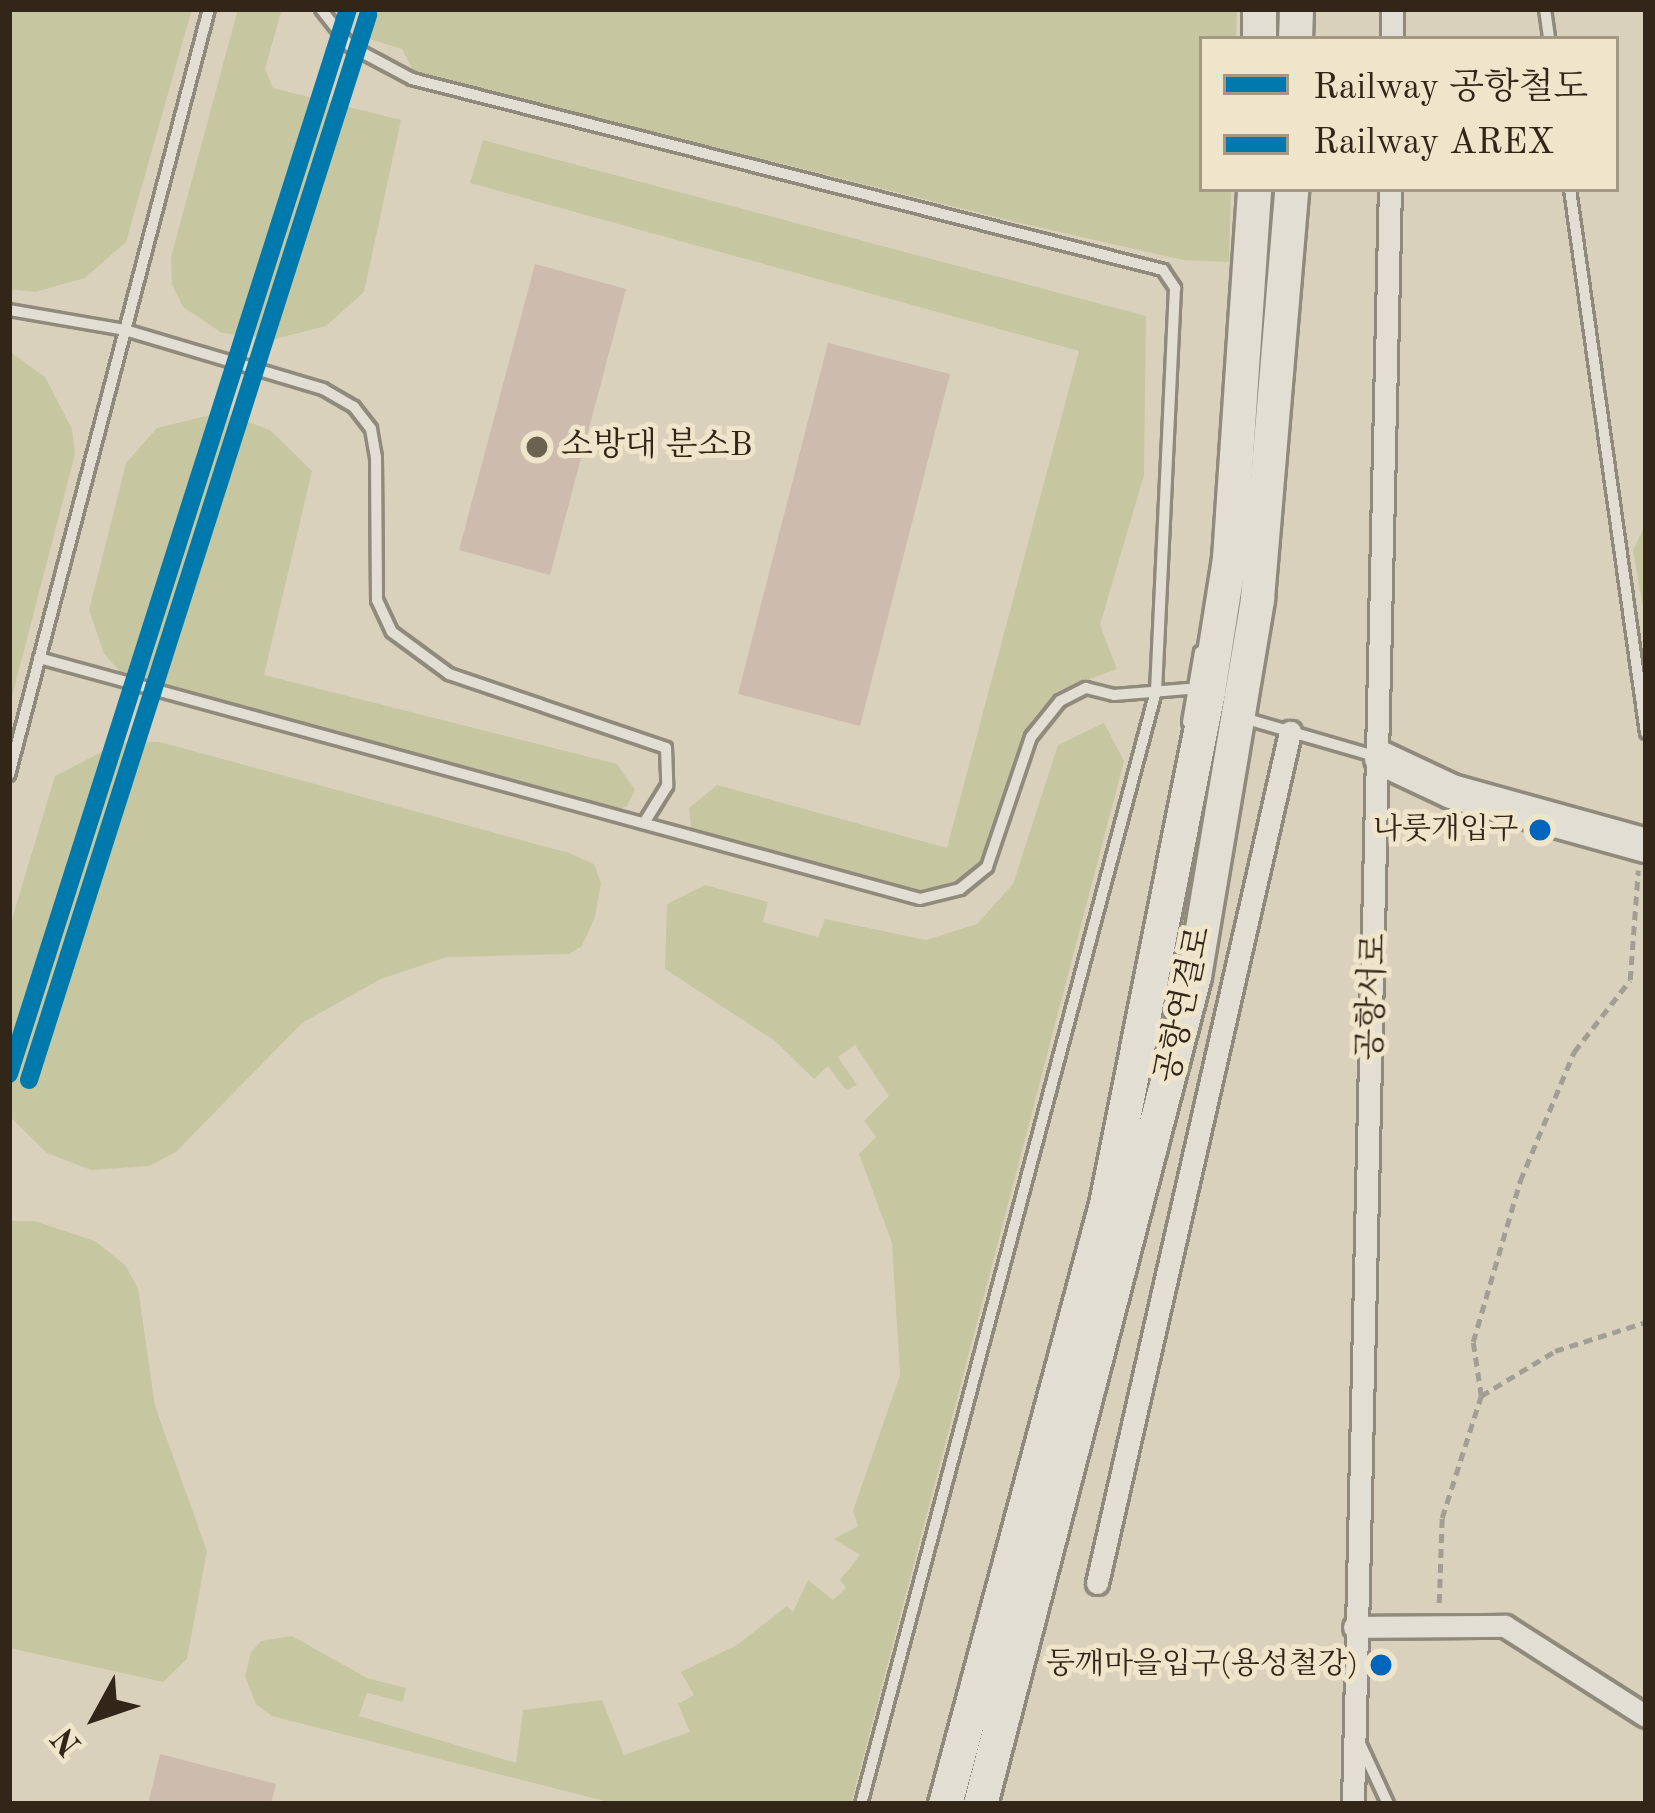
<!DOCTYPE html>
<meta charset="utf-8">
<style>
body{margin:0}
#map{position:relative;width:1655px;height:1813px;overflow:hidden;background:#dad1bc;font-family:"Old Standard TT","Noto Serif KR",serif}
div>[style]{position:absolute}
.green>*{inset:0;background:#c6c7a1}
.building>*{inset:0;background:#cdbbad}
.path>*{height:4.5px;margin-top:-2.25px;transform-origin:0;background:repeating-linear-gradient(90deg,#a39e94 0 9px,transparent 0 15px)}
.roads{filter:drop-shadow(3px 0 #908a7c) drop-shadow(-3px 0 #908a7c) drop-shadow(0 3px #908a7c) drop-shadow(0 -3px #908a7c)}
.lane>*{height:10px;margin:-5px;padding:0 5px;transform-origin:5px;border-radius:5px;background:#e2ded3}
.street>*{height:21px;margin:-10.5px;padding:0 10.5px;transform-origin:10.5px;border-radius:10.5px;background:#e2ded3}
.secondary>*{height:33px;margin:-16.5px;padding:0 16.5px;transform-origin:16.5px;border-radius:16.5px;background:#e2ded3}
.rail-1>*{height:18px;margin:-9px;padding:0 9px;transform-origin:9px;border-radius:9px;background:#0079ac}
.rail-2>*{height:18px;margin:-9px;padding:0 9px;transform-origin:9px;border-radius:9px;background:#0079ac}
.dots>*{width:33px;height:33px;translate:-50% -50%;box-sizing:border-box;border:6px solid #efe5cb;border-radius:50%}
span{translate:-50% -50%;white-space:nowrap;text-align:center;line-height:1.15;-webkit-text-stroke:10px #efe5cb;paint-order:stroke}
.bus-label{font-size:30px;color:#312617}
.right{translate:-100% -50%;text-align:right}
.poi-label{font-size:33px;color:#312617}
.left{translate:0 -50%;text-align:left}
.street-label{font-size:33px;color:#312617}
.frame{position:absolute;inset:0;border:12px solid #312617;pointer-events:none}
.legend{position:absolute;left:1199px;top:36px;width:420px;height:156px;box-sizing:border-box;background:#efe5cb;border:3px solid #a39983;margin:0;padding:15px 21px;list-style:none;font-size:36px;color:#312617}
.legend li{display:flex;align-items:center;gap:24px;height:60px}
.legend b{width:60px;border:3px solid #a39983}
.north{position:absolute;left:36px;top:1657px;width:120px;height:120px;-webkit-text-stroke:9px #efe5cb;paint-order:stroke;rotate:230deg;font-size:33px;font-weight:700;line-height:48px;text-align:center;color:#312617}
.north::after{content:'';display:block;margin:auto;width:42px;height:54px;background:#312617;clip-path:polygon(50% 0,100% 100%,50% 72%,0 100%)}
</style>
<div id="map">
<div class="green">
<div style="clip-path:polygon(9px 9px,192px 9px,126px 242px,85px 278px,35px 292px,9px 289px)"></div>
<div style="clip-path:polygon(238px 9px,282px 9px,265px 69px,273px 88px,401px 120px,364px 292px,326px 326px,275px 339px,222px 333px,183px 307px,172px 285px,171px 257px)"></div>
<div style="clip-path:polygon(372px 9px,1237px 9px,1236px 39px,1202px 39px,1202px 189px,1231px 189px,1229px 262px,1183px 260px,1020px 223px,414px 72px,402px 49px,363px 37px)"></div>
<div style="clip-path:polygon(483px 140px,1146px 316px,1144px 475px,1100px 625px,1117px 669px,1057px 691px,1031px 721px,990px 855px,960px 892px,920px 895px,702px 840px,691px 829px,689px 808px,717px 785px,947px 848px,1079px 351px,470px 183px)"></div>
<div style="clip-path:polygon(9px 351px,45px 377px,72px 429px,75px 454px,9px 708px)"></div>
<div style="clip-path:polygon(222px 412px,270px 430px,312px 471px,264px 675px,617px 764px,635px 790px,627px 806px,610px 813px,251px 724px,155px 699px,128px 680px,104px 654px,89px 610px,126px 463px,157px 428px)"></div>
<div style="clip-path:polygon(1646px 523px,1646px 625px,1633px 550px)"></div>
<div style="clip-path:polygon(1104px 723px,1124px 761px,851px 1804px,616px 1804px,272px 1716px,256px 1704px,245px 1676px,251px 1652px,261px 1641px,292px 1636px,367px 1678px,406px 1688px,403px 1702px,367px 1693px,359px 1716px,516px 1763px,523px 1710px,602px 1700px,624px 1755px,690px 1732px,678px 1704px,694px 1695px,681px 1672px,737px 1645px,787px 1606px,793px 1612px,808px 1580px,833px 1600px,846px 1588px,840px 1580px,860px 1555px,834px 1539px,858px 1526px,853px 1511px,900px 1375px,892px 1243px,859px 1154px,876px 1137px,864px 1121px,889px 1096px,855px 1045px,838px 1057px,857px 1085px,846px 1090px,828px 1066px,814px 1079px,775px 1041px,665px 969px,667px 904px,705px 885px,768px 902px,763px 922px,818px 937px,825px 919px,926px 940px,977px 924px,1013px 884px,1058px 745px)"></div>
<div style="clip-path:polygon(121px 742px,160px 742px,569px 853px,594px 864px,601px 883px,595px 917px,582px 946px,569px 954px,447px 957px,381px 979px,302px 1023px,176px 1152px,149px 1166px,91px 1170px,47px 1153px,9px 1116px,9px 929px,55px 776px)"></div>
<div style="clip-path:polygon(9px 1221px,34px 1221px,95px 1241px,125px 1265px,138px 1288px,155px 1406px,207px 1551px,187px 1659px,163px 1682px,9px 1648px)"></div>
</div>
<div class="building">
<div style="clip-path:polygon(535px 264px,626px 289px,550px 575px,459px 550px)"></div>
<div style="clip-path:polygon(828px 343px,950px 374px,860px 726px,738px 694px)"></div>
<div style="clip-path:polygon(160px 1754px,276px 1784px,271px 1804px,148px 1804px)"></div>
</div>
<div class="path">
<div style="left:1481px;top:1396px;width:55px;rotate:-98.4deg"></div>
<div style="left:1473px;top:1342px;width:168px;rotate:-73.7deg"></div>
<div style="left:1520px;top:1181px;width:140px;rotate:-67.3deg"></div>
<div style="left:1574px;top:1052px;width:91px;rotate:-52.1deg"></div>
<div style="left:1630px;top:980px;width:110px;rotate:-85.8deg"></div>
<div style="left:1439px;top:1603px;width:85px;rotate:-88deg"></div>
<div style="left:1442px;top:1518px;width:128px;rotate:-72.3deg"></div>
<div style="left:1481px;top:1396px;width:87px;rotate:-31.3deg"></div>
<div style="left:1555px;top:1351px;width:96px;rotate:-17.7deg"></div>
</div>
<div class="roads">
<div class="lane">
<div style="left:321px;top:9px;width:47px;rotate:51.9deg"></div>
<div style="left:350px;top:46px;width:70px;rotate:28deg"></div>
<div style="left:412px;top:79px;width:775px;rotate:14.27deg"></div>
<div style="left:1163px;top:270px;width:22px;rotate:56deg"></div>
<div style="left:1175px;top:288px;width:403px;rotate:92.7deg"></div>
<div style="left:1156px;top:691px;width:1151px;rotate:104.84deg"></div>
<div style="left:1545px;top:9px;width:30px;rotate:82deg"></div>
<div style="left:1570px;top:189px;width:549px;rotate:82.05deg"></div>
<div style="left:9px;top:310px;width:118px;rotate:9.8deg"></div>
<div style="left:125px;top:330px;width:207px;rotate:16.6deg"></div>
<div style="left:323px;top:389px;width:36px;rotate:30deg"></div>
<div style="left:354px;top:407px;width:28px;rotate:52deg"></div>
<div style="left:371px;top:429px;width:28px;rotate:80deg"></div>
<div style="left:376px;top:457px;width:143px;rotate:89.6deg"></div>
<div style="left:377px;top:600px;width:35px;rotate:65deg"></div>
<div style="left:392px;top:632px;width:71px;rotate:36.4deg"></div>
<div style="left:449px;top:674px;width:229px;rotate:18.8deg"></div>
<div style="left:666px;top:748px;width:38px;rotate:88deg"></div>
<div style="left:667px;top:786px;width:44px;rotate:121.9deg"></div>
<div style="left:39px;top:658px;width:913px;rotate:15.3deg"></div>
<div style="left:920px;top:899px;width:41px;rotate:-14deg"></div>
<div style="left:960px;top:889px;width:35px;rotate:-39deg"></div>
<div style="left:987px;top:867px;width:137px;rotate:-71.3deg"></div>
<div style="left:1031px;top:737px;width:46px;rotate:-51.1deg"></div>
<div style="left:1060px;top:701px;width:29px;rotate:-27deg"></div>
<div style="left:1086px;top:688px;width:29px;rotate:14deg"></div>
<div style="left:1114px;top:695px;width:74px;rotate:-4.6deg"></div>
<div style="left:1240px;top:717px;width:144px;rotate:16.2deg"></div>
<div style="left:1188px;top:722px;width:71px;rotate:-80.3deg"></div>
<div style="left:9px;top:775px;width:792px;rotate:-75.37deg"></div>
<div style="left:1357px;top:1737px;width:74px;rotate:65.2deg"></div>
</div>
<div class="street">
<div style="left:1392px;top:39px;width:30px;rotate:-90deg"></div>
<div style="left:1097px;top:1583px;width:873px;rotate:-77.22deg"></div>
<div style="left:1354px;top:1627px;width:151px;rotate:-0.4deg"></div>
<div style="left:1505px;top:1626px;width:167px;rotate:32.6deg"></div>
<div style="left:1353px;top:1804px;width:1615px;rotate:-88.69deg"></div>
</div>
<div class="secondary">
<div style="left:1259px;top:39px;width:30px;rotate:-90deg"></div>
<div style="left:1295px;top:39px;width:30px;rotate:-88deg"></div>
<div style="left:1381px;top:758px;width:77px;rotate:25.2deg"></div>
<div style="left:1451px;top:791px;width:202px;rotate:15.5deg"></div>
<div style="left:945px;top:1804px;width:621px;rotate:-74.98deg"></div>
<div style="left:1106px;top:1204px;width:523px;rotate:-78.75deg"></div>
<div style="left:1208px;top:691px;width:135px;rotate:-81deg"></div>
<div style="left:1229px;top:558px;width:370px;rotate:-86.1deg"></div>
<div style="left:980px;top:1804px;width:855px;rotate:-75.51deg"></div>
<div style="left:1194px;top:976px;width:383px;rotate:-80.5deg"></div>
<div style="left:1257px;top:598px;width:410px;rotate:-85.2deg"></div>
</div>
</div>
<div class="rail-1">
<div style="left:9px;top:1074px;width:1118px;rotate:-72.34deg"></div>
</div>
<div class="rail-2">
<div style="left:29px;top:1080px;width:1118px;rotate:-72.34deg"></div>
</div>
<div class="dots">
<div style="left:537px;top:447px;background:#6c6251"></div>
<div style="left:1540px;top:830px;background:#0065bd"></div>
<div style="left:1381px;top:1665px;background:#0065bd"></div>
</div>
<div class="bus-label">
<span class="right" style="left:1518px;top:830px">나룻개입구</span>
<span class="right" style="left:1358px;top:1665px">둥깨마을입구(용성철강)</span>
</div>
<div class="poi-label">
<span class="left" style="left:561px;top:447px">소방대 분소B</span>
</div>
<div class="street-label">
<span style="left:1374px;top:997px;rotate:-88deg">공항서로</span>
<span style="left:1185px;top:1005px;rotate:-78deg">공항연결로</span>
</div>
<div class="frame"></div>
<ul class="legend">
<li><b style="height:15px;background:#0079ac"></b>Railway 공항철도</li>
<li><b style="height:15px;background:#0079ac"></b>Railway AREX</li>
</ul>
<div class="north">N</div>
</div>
